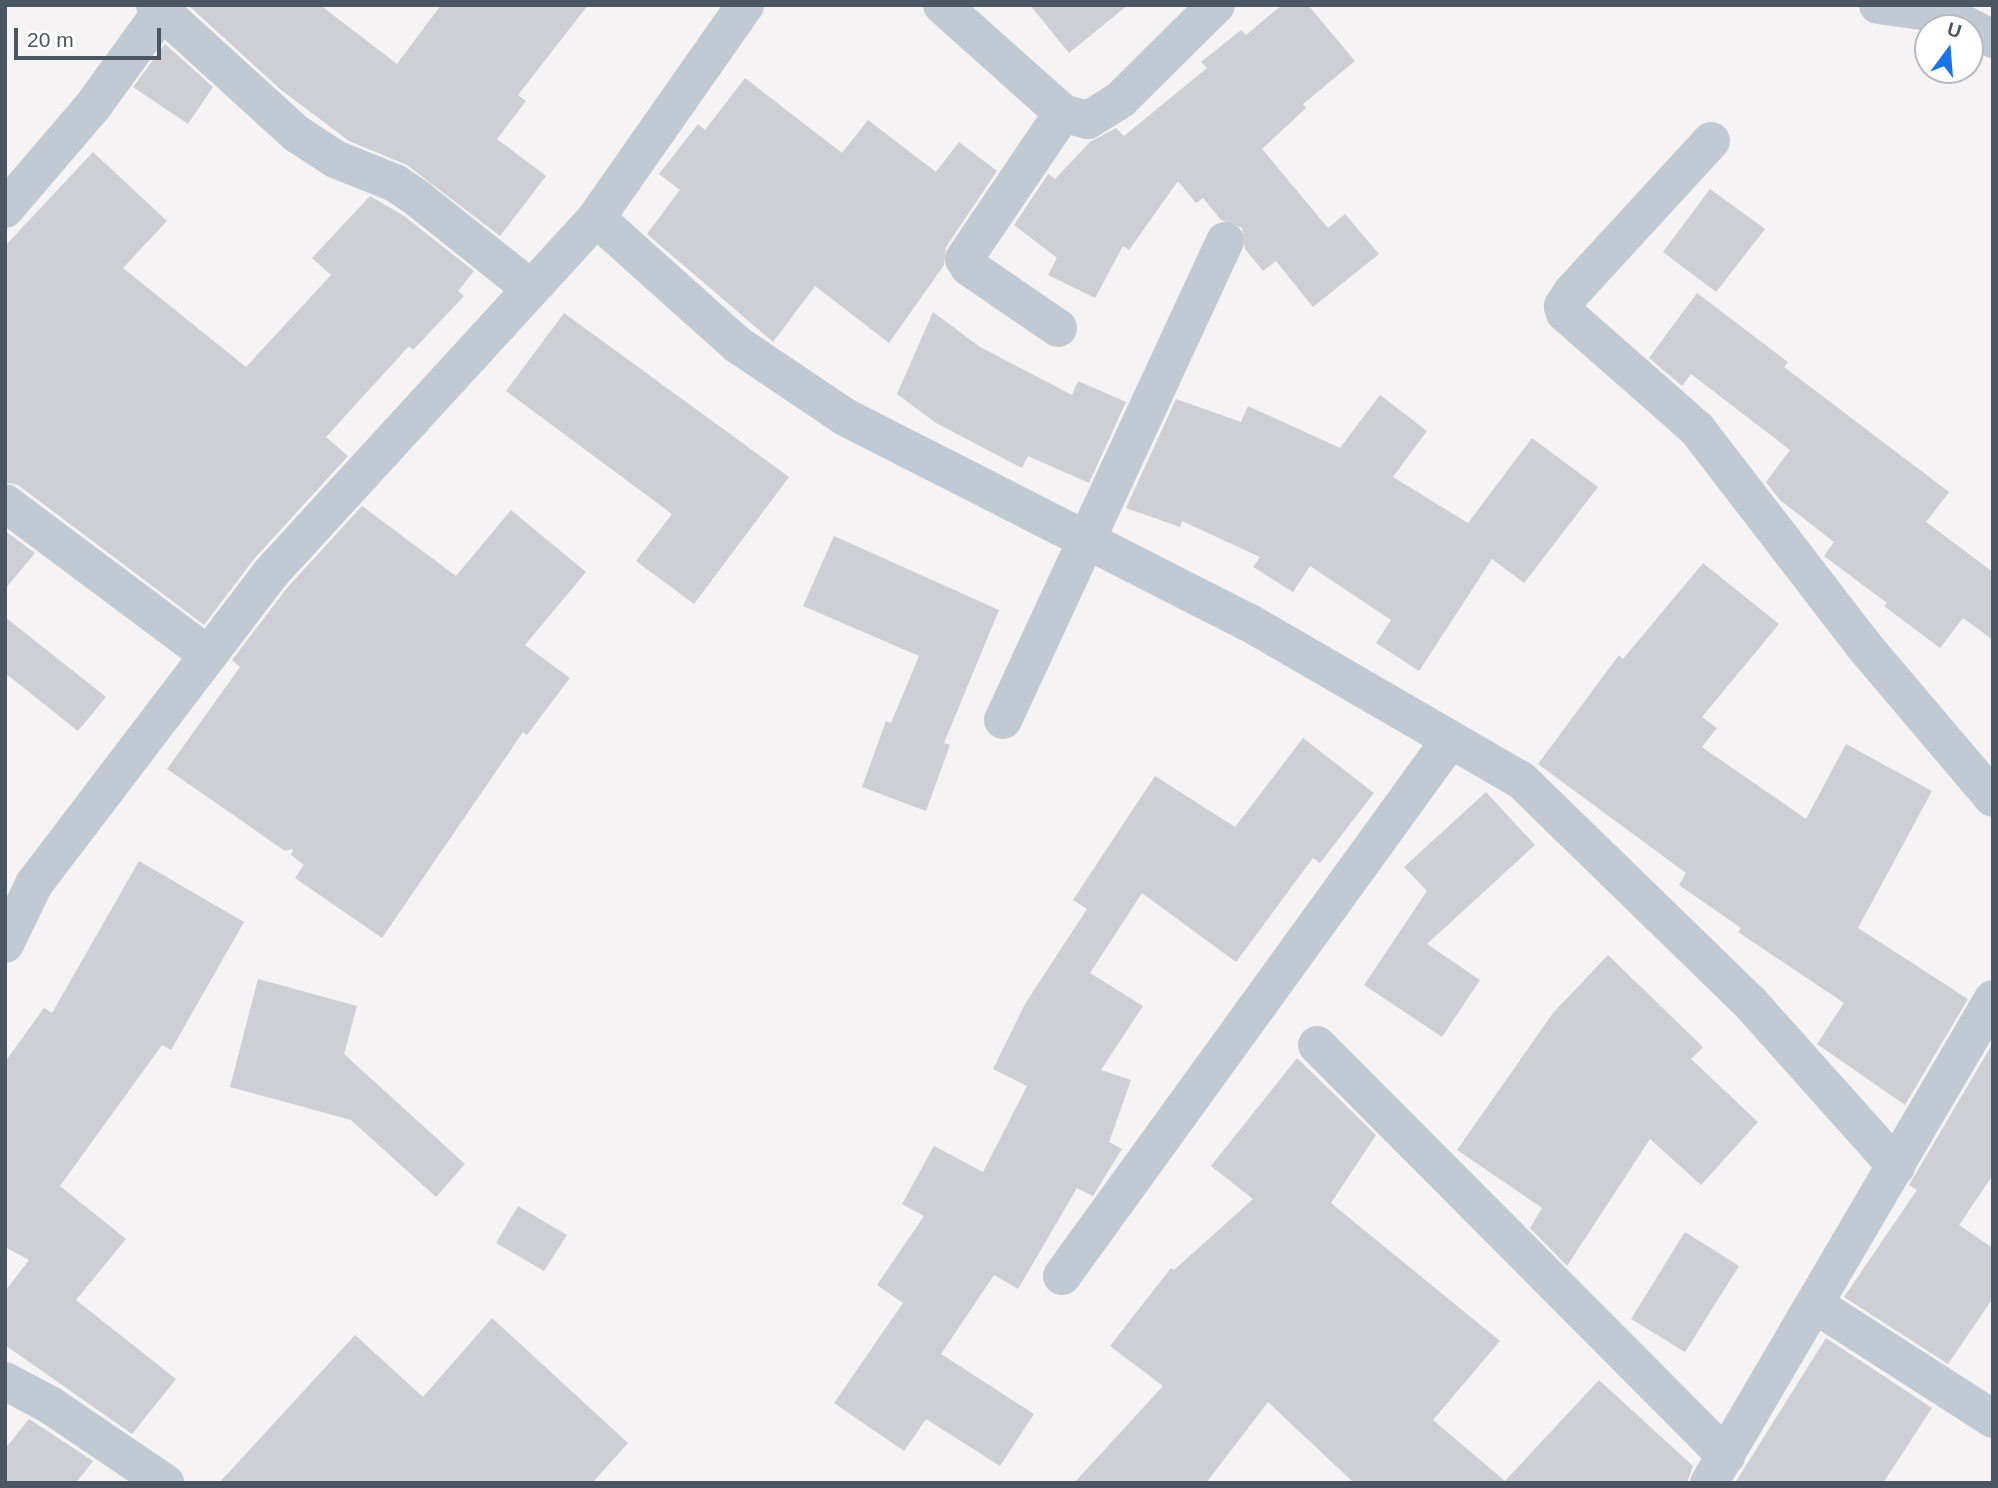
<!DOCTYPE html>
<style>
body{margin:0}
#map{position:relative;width:1998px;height:1488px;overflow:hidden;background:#f5f3f3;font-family:Helvetica,sans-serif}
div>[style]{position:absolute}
.building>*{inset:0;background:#cdcfd5}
.minor>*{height:38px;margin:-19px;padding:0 19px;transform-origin:19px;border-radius:19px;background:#c1cad2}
span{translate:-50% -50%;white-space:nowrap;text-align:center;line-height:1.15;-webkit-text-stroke:6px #fff;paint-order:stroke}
.frame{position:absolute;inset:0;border:7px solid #4a5661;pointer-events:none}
.north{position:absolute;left:1914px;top:14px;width:70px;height:70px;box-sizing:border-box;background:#fff;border:2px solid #b7bbc0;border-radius:50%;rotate:16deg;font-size:19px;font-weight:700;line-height:28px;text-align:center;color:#4a5661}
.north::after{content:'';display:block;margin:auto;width:24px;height:32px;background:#1a73e8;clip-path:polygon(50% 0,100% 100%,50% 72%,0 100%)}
.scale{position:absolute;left:14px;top:28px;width:147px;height:32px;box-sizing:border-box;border:4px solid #4a5661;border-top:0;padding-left:9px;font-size:21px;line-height:24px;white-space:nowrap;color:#4a5661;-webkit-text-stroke:5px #fff;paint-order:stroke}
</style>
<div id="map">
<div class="building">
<div style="clip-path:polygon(188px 5px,320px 5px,397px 64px,441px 5px,588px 5px,518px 95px,526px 101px,497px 139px,546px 176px,500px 236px,407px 165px,349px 141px,280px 89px)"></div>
<div style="clip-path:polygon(1030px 5px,1128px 5px,1069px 53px)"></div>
<div style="clip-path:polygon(1282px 5px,1308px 5px,1355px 61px,1303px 104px,1306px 108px,1262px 149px,1328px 228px,1345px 214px,1379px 254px,1313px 307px,1276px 261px,1263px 271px,1245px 249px,1242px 228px,1221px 220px,1203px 198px,1196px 203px,1178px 181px,1129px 250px,1123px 246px,1095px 298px,1048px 275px,1057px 258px,1014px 225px,1048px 174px,1055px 179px,1090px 142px,1116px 128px,1124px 136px,1207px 68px,1201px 62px,1241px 30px,1246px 35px)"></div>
<div style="clip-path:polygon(165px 44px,213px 87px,188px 124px,133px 87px)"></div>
<div style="clip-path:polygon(745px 78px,842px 153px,868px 120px,936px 172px,959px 142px,997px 171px,946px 247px,944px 265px,889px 343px,815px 286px,773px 342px,647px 234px,680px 190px,659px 174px,698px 124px,705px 130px)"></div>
<div style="clip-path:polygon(93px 152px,167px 221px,123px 268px,246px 367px,331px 275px,312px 258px,370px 196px,404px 216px,474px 271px,458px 291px,464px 296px,413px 350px,409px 346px,326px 437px,348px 456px,254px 559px,204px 625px,18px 485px,5px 482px,5px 246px)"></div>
<div style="clip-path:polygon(1710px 189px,1765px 229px,1716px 292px,1663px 252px)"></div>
<div style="clip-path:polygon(1697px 293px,1788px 362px,1784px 367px,1949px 492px,1926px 522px,1993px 572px,1993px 640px,1963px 618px,1940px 648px,1884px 606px,1887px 603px,1824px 556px,1834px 542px,1780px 500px,1766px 482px,1790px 450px,1691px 374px,1682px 386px,1649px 358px)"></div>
<div style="clip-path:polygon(933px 312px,980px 347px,1072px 395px,1078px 381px,1126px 402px,1089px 483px,1028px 456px,1022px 468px,936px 423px,897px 394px)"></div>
<div style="clip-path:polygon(564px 313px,789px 477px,694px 604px,636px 561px,672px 514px,506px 391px)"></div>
<div style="clip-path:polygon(1380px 395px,1427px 431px,1393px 477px,1468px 523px,1532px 438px,1598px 487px,1524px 583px,1492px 559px,1419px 671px,1376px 643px,1391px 620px,1310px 566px,1293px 592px,1253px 567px,1260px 557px,1182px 521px,1180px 527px,1126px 508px,1176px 399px,1241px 422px,1248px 406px,1340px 448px)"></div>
<div style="clip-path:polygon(362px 506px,456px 576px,511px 510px,586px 572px,525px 645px,570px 678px,527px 735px,523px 732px,382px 938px,295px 878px,304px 865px,291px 855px,293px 849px,285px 851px,167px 769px,240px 667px,232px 660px,287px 588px)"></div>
<div style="clip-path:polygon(5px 531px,35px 553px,5px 589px)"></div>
<div style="clip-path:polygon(834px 536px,999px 610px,944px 743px,950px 745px,926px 811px,862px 787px,886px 721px,891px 723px,919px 656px,803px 606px)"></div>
<div style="clip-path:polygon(1703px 563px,1779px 624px,1702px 717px,1717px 728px,1702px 747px,1806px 819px,1846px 744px,1932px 791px,1858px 928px,1968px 999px,1905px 1105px,1817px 1044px,1844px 1003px,1738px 932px,1741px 928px,1679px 885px,1686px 873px,1538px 764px,1619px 655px,1623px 659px)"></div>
<div style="clip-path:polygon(5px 617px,106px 697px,78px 731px,5px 673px)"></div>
<div style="clip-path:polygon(1303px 738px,1374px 793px,1320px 863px,1313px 858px,1236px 962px,1142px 893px,1090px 973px,1143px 1006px,1101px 1070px,1131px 1080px,1109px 1142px,1122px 1149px,1093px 1196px,1077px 1188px,1018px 1289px,994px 1275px,941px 1354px,1034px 1414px,1000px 1466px,926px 1419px,904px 1451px,834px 1403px,903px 1303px,877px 1285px,924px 1216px,902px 1204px,934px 1146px,983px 1172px,1027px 1086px,993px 1069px,1025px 1004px,1087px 909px,1073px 900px,1155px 776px,1235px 827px)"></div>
<div style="clip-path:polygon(1486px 792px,1535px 845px,1427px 944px,1480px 980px,1442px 1037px,1364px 985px,1427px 891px,1404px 867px)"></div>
<div style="clip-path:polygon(139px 861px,244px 922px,171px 1050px,162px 1045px,60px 1186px,126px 1239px,76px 1300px,176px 1379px,132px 1434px,5px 1345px,5px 1291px,29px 1260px,5px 1247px,5px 1062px,44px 1008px,52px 1013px)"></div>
<div style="clip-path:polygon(1608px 955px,1703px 1047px,1691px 1059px,1758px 1122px,1701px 1185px,1650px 1139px,1567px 1266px,1530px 1228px,1542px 1208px,1457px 1150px,1553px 1013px)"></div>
<div style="clip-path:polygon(258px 979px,357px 1006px,344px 1054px,465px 1164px,436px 1197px,351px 1120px,230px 1087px)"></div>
<div style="clip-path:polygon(1993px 1043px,1993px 1175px,1959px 1225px,1993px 1248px,1993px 1298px,1948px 1364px,1844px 1297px,1917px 1190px,1909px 1185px)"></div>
<div style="clip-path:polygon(1297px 1058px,1376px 1135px,1331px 1203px,1500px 1341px,1433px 1420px,1505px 1481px,1599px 1380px,1693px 1466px,1687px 1483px,1354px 1483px,1268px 1402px,1206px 1483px,1074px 1483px,1163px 1386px,1110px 1346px,1171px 1268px,1174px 1270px,1253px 1199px,1211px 1166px)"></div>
<div style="clip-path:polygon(518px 1206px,567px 1235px,544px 1271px,496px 1243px)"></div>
<div style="clip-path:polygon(1685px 1232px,1739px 1266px,1685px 1352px,1631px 1319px)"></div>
<div style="clip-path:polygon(492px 1318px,628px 1443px,592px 1483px,219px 1483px,355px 1335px,423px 1397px)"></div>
<div style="clip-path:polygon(1826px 1338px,1932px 1408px,1883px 1483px,1735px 1483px)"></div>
<div style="clip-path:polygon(29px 1419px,93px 1461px,76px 1483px,5px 1483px,5px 1449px)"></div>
</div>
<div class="minor">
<div style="left:155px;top:5px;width:192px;rotate:42.3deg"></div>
<div style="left:297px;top:134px;width:45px;rotate:33.3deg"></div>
<div style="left:335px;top:159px;width:65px;rotate:21.8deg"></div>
<div style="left:395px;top:183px;width:27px;rotate:34deg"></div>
<div style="left:417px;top:198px;width:143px;rotate:38.5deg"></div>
<div style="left:942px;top:5px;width:162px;rotate:41.8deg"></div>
<div style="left:1063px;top:113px;width:26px;rotate:16deg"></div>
<div style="left:1088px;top:120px;width:38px;rotate:-32deg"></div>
<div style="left:1120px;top:100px;width:135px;rotate:-44.7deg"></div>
<div style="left:1878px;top:5px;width:67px;rotate:7.8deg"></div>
<div style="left:1944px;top:14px;width:55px;rotate:27deg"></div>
<div style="left:1711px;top:141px;width:205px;rotate:132.6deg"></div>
<div style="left:1572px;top:292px;width:17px;rotate:123deg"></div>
<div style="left:1563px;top:306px;width:7px;rotate:74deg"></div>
<div style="left:1565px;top:313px;width:176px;rotate:41.3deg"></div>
<div style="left:1697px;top:429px;width:274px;rotate:52.4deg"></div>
<div style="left:1864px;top:646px;width:199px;rotate:49.7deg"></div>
<div style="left:5px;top:209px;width:135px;rotate:-49.5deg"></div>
<div style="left:93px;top:106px;width:125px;rotate:-54.1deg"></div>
<div style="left:596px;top:218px;width:191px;rotate:41.8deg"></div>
<div style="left:738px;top:345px;width:129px;rotate:33.9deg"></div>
<div style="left:845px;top:417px;width:452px;rotate:27deg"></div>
<div style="left:1248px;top:622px;width:315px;rotate:30.1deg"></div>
<div style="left:1521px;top:780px;width:324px;rotate:44.2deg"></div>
<div style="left:1753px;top:1006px;width:215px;rotate:48.2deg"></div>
<div style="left:1058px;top:328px;width:108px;rotate:-145.6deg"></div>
<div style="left:969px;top:267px;width:9px;rotate:-122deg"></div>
<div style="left:964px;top:259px;width:176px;rotate:-55.9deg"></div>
<div style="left:5px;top:503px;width:254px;rotate:36.8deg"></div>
<div style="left:1003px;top:720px;width:528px;rotate:-65.13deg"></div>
<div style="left:5px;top:944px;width:67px;rotate:-64.2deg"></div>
<div style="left:34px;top:884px;width:390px;rotate:-52.7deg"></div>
<div style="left:270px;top:574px;width:483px;rotate:-47.5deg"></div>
<div style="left:596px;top:218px;width:260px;rotate:-55deg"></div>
<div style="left:1317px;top:1045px;width:580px;rotate:45.14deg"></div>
<div style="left:1062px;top:1276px;width:662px;rotate:-54.1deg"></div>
<div style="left:1814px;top:1304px;width:213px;rotate:32.7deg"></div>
<div style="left:5px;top:1381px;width:51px;rotate:28.1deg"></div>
<div style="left:50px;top:1405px;width:139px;rotate:34.1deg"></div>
<div style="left:1709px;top:1483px;width:561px;rotate:-59.6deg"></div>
</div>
<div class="frame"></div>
<div class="north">U</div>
<div class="scale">20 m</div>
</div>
